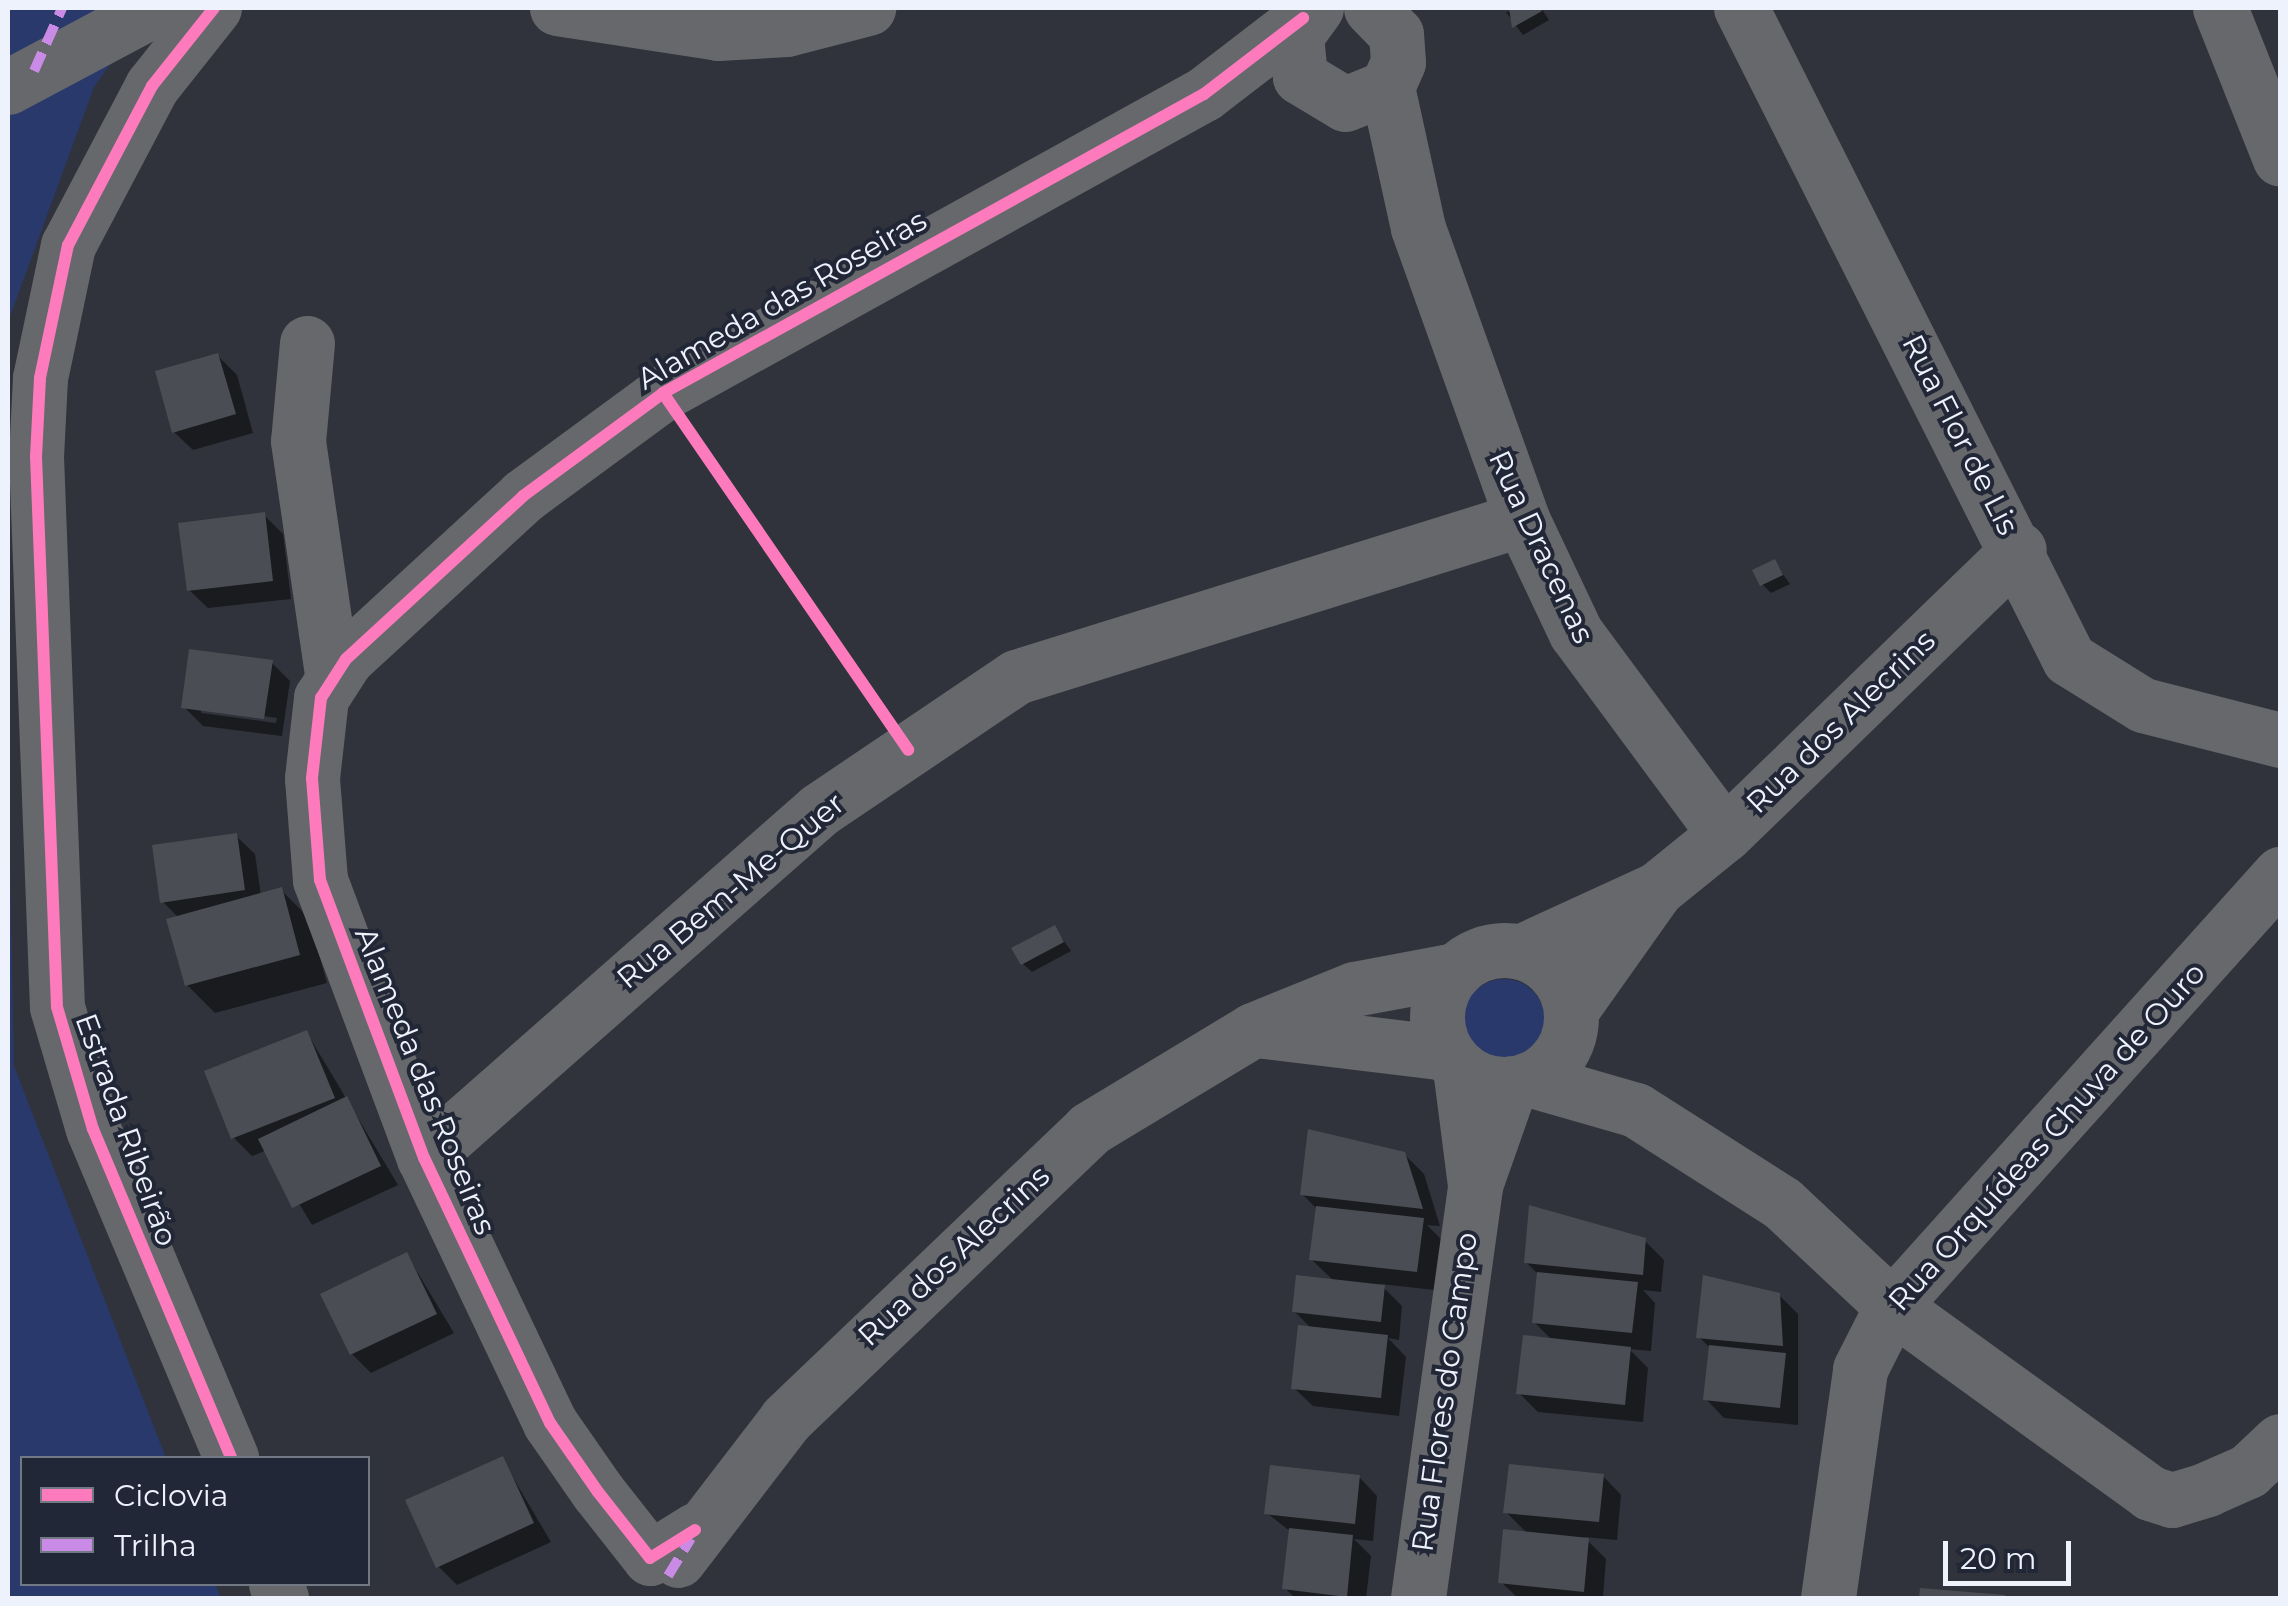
<!DOCTYPE html>
<meta charset="utf-8">
<style>
body{margin:0}
#map{position:relative;width:2288px;height:1606px;overflow:hidden;background:#30333b;font-family:Montserrat,sans-serif}
div>[style]{position:absolute}
.green>*{inset:0;background:#29396c}
.round{border-radius:50%}
.shadow>*{inset:0;background:#0007}
.building>*{inset:0;background:#4b4d54}
.minor>*{height:55px;margin:-27.5px;padding:0 27.5px;transform-origin:27.5px;border-radius:27.5px;background:#66686b}
.minor>.ring{margin:-27.5px;padding:0;box-sizing:content-box;background:none;border:55px solid #66686b;border-radius:50%}
.quiet>*{height:10px;margin-top:-5px;transform-origin:0;background:repeating-linear-gradient(90deg,#ca8be6 0 20px,transparent 0 30px)}
.cycleway>*{height:12px;margin:-6px;padding:0 6px;transform-origin:6px;border-radius:6px;background:#fd7abc}
span{translate:-50% -50%;white-space:nowrap;text-align:center;line-height:1.15;-webkit-text-stroke:8px #212736;paint-order:stroke}
.street-label{font-size:30px;color:#edf2fc}
.frame{position:absolute;inset:0;border:10px solid #edf2fc;pointer-events:none}
.legend{position:absolute;left:20px;top:1456px;width:350px;height:130px;box-sizing:border-box;background:#212736;border:2px solid #737885;margin:0;padding:12px 18px;list-style:none;font-size:30px;color:#edf2fc}
.legend li{display:flex;align-items:center;gap:20px;height:50px}
.legend b{width:50px;border:2px solid #737885}
.scale{position:absolute;left:1943px;top:1541px;width:128px;height:45px;box-sizing:border-box;border:5px solid #edf2fc;border-top:0;padding-left:12px;font-size:30px;line-height:35px;white-space:nowrap;color:#edf2fc;-webkit-text-stroke:8px #212736;paint-order:stroke}
</style>
<div id="map">
<div class="green">
<div style="clip-path:polygon(8px 8px,150px 8px,94px 87px,8px 322px)"></div>
<div style="clip-path:polygon(8px 759px,14px 1066px,166px 1458px,22px 1458px,22px 1584px,215px 1584px,221px 1598px,8px 1598px)"></div>
<div class="round" style="left:1463px;top:979px;width:82px;height:82px"></div>
</div>
<div class="shadow">
<div style="clip-path:polygon(1541px 8px,1549px 20px,1523px 35px,1506px 12px)"></div>
<div style="clip-path:polygon(218px 356px,237px 375px,253px 433px,193px 450px,174px 432px)"></div>
<div style="clip-path:polygon(264px 515px,283px 534px,291px 599px,208px 608px,189px 590px)"></div>
<div style="clip-path:polygon(1774px 562px,1790px 584px,1771px 593px,1762px 584px)"></div>
<div style="clip-path:polygon(evenodd,271px 662px,290px 681px,282px 736px,203px 726px,184px 707px,271px 662px,201px 708px,277px 718px,276px 723px,201px 713px,201px 708px)"></div>
<div style="clip-path:polygon(236px 836px,255px 854px,261px 896px,281px 890px,309px 918px,327px 983px,215px 1013px,187px 985px,179px 918px,163px 902px)"></div>
<div style="clip-path:polygon(1055px 928px,1071px 951px,1032px 972px,1023px 964px)"></div>
<div style="clip-path:polygon(307px 1033px,398px 1185px,312px 1225px,267px 1150px,252px 1156px,233px 1137px)"></div>
<div style="clip-path:polygon(1404px 1154px,1424px 1174px,1440px 1226px,1427px 1225px,1441px 1239px,1435px 1290px,1380px 1284px,1402px 1306px,1399px 1340px,1388px 1338px,1406px 1357px,1399px 1416px,1313px 1406px,1294px 1388px,1312px 1329px,1294px 1311px,1335px 1282px,1312px 1260px,1318px 1210px,1302px 1194px)"></div>
<div style="clip-path:polygon(1645px 1241px,1664px 1260px,1661px 1292px,1643px 1290px,1655px 1303px,1651px 1351px,1629px 1349px,1648px 1368px,1643px 1422px,1538px 1412px,1519px 1393px,1553px 1341px,1535px 1323px,1539px 1275px,1526px 1262px)"></div>
<div style="clip-path:polygon(407px 1255px,454px 1333px,371px 1373px,352px 1354px)"></div>
<div style="clip-path:polygon(1779px 1295px,1798px 1314px,1798px 1425px,1724px 1418px,1706px 1399px,1711px 1349px,1699px 1337px)"></div>
<div style="clip-path:polygon(502px 1459px,551px 1542px,457px 1585px,438px 1566px)"></div>
<div style="clip-path:polygon(1603px 1476px,1621px 1495px,1617px 1540px,1584px 1537px,1606px 1559px,1603px 1598px,1518px 1598px,1501px 1582px,1528px 1534px,1506px 1512px)"></div>
<div style="clip-path:polygon(1359px 1477px,1377px 1496px,1373px 1541px,1354px 1539px,1371px 1556px,1366px 1598px,1295px 1598px,1285px 1588px,1291px 1532px,1267px 1513px)"></div>
</div>
<div class="building">
<div style="clip-path:polygon(1509px 8px,1540px 8px,1542px 11px,1512px 28px)"></div>
<div style="clip-path:polygon(218px 353px,236px 414px,172px 433px,155px 371px)"></div>
<div style="clip-path:polygon(265px 512px,273px 581px,187px 591px,178px 523px)"></div>
<div style="clip-path:polygon(1775px 559px,1783px 575px,1760px 586px,1752px 570px)"></div>
<div style="clip-path:polygon(189px 649px,273px 660px,264px 719px,181px 708px)"></div>
<div style="clip-path:polygon(237px 833px,245px 890px,160px 903px,152px 845px)"></div>
<div style="clip-path:polygon(282px 887px,300px 955px,185px 986px,166px 919px)"></div>
<div style="clip-path:polygon(1055px 925px,1064px 942px,1021px 965px,1011px 948px)"></div>
<div style="clip-path:polygon(307px 1030px,335px 1098px,231px 1139px,204px 1071px)"></div>
<div style="clip-path:polygon(347px 1096px,381px 1166px,292px 1208px,258px 1139px)"></div>
<div style="clip-path:polygon(1308px 1129px,1405px 1152px,1423px 1209px,1300px 1195px)"></div>
<div style="clip-path:polygon(1529px 1205px,1646px 1238px,1643px 1275px,1524px 1263px)"></div>
<div style="clip-path:polygon(1316px 1206px,1424px 1218px,1417px 1272px,1309px 1260px)"></div>
<div style="clip-path:polygon(407px 1252px,437px 1314px,350px 1355px,320px 1294px)"></div>
<div style="clip-path:polygon(1537px 1272px,1638px 1282px,1632px 1333px,1532px 1323px)"></div>
<div style="clip-path:polygon(1296px 1275px,1385px 1285px,1381px 1322px,1292px 1312px)"></div>
<div style="clip-path:polygon(1703px 1275px,1780px 1293px,1783px 1346px,1696px 1338px)"></div>
<div style="clip-path:polygon(1298px 1325px,1388px 1335px,1381px 1398px,1291px 1389px)"></div>
<div style="clip-path:polygon(1523px 1335px,1631px 1347px,1625px 1405px,1516px 1394px)"></div>
<div style="clip-path:polygon(1709px 1345px,1786px 1353px,1780px 1408px,1703px 1400px)"></div>
<div style="clip-path:polygon(503px 1456px,534px 1523px,436px 1568px,405px 1500px)"></div>
<div style="clip-path:polygon(1509px 1464px,1604px 1474px,1599px 1522px,1503px 1513px)"></div>
<div style="clip-path:polygon(1270px 1465px,1360px 1475px,1355px 1524px,1264px 1514px)"></div>
<div style="clip-path:polygon(1289px 1528px,1353px 1535px,1347px 1597px,1282px 1589px)"></div>
<div style="clip-path:polygon(1503px 1529px,1589px 1538px,1584px 1592px,1498px 1583px)"></div>
<div style="clip-path:polygon(1920px 1588px,2005px 1595px,2005px 1598px,1919px 1598px)"></div>
</div>
<div class="minor">
<div style="left:214px;top:8px;width:100px;rotate:128.5deg"></div>
<div style="left:152px;top:86px;width:180px;rotate:117.8deg"></div>
<div style="left:68px;top:245px;width:136px;rotate:101.9deg"></div>
<div style="left:40px;top:378px;width:78px;rotate:92.9deg"></div>
<div style="left:36px;top:456px;width:551px;rotate:87.82deg"></div>
<div style="left:57px;top:1007px;width:127px;rotate:73.6deg"></div>
<div style="left:93px;top:1129px;width:357px;rotate:67.2deg"></div>
<div style="left:557px;top:8px;width:163px;rotate:8.8deg"></div>
<div style="left:718px;top:33px;width:69px;rotate:-3.3deg"></div>
<div style="left:787px;top:29px;width:84px;rotate:-14.5deg"></div>
<div style="left:1316px;top:8px;width:34px;rotate:126deg"></div>
<div style="left:1296px;top:36px;width:41px;rotate:84.4deg"></div>
<div style="left:1300px;top:77px;width:52px;rotate:31deg"></div>
<div style="left:1345px;top:104px;width:45px;rotate:-22deg"></div>
<div style="left:1387px;top:87px;width:27px;rotate:-66deg"></div>
<div style="left:1398px;top:62px;width:28px;rotate:-94deg"></div>
<div style="left:1396px;top:34px;width:36px;rotate:-134deg"></div>
<div style="left:1741px;top:8px;width:729px;rotate:63.26deg"></div>
<div style="left:2069px;top:659px;width:87px;rotate:31.9deg"></div>
<div style="left:2143px;top:705px;width:141px;rotate:14.3deg"></div>
<div style="left:2220px;top:8px;width:162px;rotate:68.3deg"></div>
<div style="left:8px;top:87px;width:168px;rotate:-28.1deg"></div>
<div style="left:1387px;top:87px;width:144px;rotate:77.6deg"></div>
<div style="left:1418px;top:228px;width:309px;rotate:70.3deg"></div>
<div style="left:1522px;top:519px;width:126px;rotate:64.7deg"></div>
<div style="left:1576px;top:633px;width:250px;rotate:53.5deg"></div>
<div style="left:307px;top:343px;width:98px;rotate:95.2deg"></div>
<div style="left:298px;top:441px;width:234px;rotate:81.7deg"></div>
<div class="ring" style="left:1437px;top:950px;width:79px;height:79px"></div>
<div style="left:1520px;top:952px;width:151px;rotate:-24.7deg"></div>
<div style="left:1657px;top:889px;width:87px;rotate:-39deg"></div>
<div style="left:1725px;top:834px;width:409px;rotate:-44.1deg"></div>
<div style="left:1571px;top:1010px;width:147px;rotate:-54.7deg"></div>
<div style="left:1256px;top:1030px;width:192px;rotate:6.9deg"></div>
<div style="left:1460px;top:1068px;width:118px;rotate:82.7deg"></div>
<div style="left:1475px;top:1185px;width:108px;rotate:-70.6deg"></div>
<div style="left:1528px;top:1079px;width:112px;rotate:16deg"></div>
<div style="left:1636px;top:1110px;width:173px;rotate:32.5deg"></div>
<div style="left:1782px;top:1203px;width:151px;rotate:43.1deg"></div>
<div style="left:1892px;top:1306px;width:319px;rotate:35.9deg"></div>
<div style="left:2150px;top:1493px;width:23px;rotate:18deg"></div>
<div style="left:2172px;top:1500px;width:37px;rotate:-17deg"></div>
<div style="left:2207px;top:1489px;width:45px;rotate:-23.7deg"></div>
<div style="left:2248px;top:1471px;width:44px;rotate:-43.2deg"></div>
<div style="left:424px;top:1158px;width:526px;rotate:-41.38deg"></div>
<div style="left:819px;top:810px;width:238px;rotate:-34deg"></div>
<div style="left:1016px;top:677px;width:530px;rotate:-17.34deg"></div>
<div style="left:695px;top:1530px;width:53px;rotate:148.1deg"></div>
<div style="left:650px;top:1558px;width:84px;rotate:-128.2deg"></div>
<div style="left:598px;top:1492px;width:84px;rotate:-124.8deg"></div>
<div style="left:550px;top:1423px;width:293px;rotate:-115.4deg"></div>
<div style="left:424px;top:1158px;width:297px;rotate:-110.5deg"></div>
<div style="left:320px;top:880px;width:102px;rotate:-94.5deg"></div>
<div style="left:312px;top:778px;width:81px;rotate:-83.6deg"></div>
<div style="left:321px;top:698px;width:46px;rotate:-57.3deg"></div>
<div style="left:346px;top:659px;width:241px;rotate:-42.6deg"></div>
<div style="left:523px;top:496px;width:174px;rotate:-36.3deg"></div>
<div style="left:663px;top:393px;width:618px;rotate:-28.93deg"></div>
<div style="left:1204px;top:94px;width:125px;rotate:-37.5deg"></div>
<div style="left:678px;top:1560px;width:178px;rotate:-52.5deg"></div>
<div style="left:786px;top:1419px;width:419px;rotate:-43.7deg"></div>
<div style="left:1089px;top:1129px;width:192px;rotate:-31.1deg"></div>
<div style="left:1253px;top:1030px;width:109px;rotate:-22.1deg"></div>
<div style="left:1354px;top:989px;width:104px;rotate:-10.6deg"></div>
<div style="left:276px;top:1584px;width:15px;rotate:70deg"></div>
<div style="left:1418px;top:1598px;width:417px;rotate:-82.1deg"></div>
<div style="left:1828px;top:1598px;width:231px;rotate:-82deg"></div>
<div style="left:1860px;top:1369px;width:71px;rotate:-63.1deg"></div>
<div style="left:1892px;top:1306px;width:581px;rotate:-48.07deg"></div>
</div>
<div class="quiet">
<div style="left:34px;top:71px;width:69px;rotate:-66deg"></div>
<div style="left:668px;top:1576px;width:44px;rotate:-58.8deg"></div>
</div>
<div class="cycleway">
<div style="left:214px;top:8px;width:100px;rotate:128.5deg"></div>
<div style="left:152px;top:86px;width:180px;rotate:117.8deg"></div>
<div style="left:68px;top:245px;width:136px;rotate:101.9deg"></div>
<div style="left:40px;top:378px;width:78px;rotate:92.9deg"></div>
<div style="left:36px;top:456px;width:551px;rotate:87.82deg"></div>
<div style="left:57px;top:1007px;width:127px;rotate:73.6deg"></div>
<div style="left:93px;top:1129px;width:357px;rotate:67.2deg"></div>
<div style="left:663px;top:393px;width:433px;rotate:55.5deg"></div>
<div style="left:695px;top:1530px;width:53px;rotate:148.1deg"></div>
<div style="left:650px;top:1558px;width:84px;rotate:-128.2deg"></div>
<div style="left:598px;top:1492px;width:84px;rotate:-124.8deg"></div>
<div style="left:550px;top:1423px;width:293px;rotate:-115.4deg"></div>
<div style="left:424px;top:1158px;width:297px;rotate:-110.5deg"></div>
<div style="left:320px;top:880px;width:102px;rotate:-94.5deg"></div>
<div style="left:312px;top:778px;width:81px;rotate:-83.6deg"></div>
<div style="left:321px;top:698px;width:46px;rotate:-57.3deg"></div>
<div style="left:346px;top:659px;width:241px;rotate:-42.6deg"></div>
<div style="left:523px;top:496px;width:174px;rotate:-36.3deg"></div>
<div style="left:663px;top:393px;width:618px;rotate:-28.93deg"></div>
<div style="left:1204px;top:94px;width:125px;rotate:-37.5deg"></div>
</div>
<div class="street-label">
<span style="left:782px;top:300px;rotate:-30deg">Alameda das Roseiras</span>
<span style="left:1960px;top:435px;rotate:63deg">Rua Flor de Lis</span>
<span style="left:1541px;top:547px;rotate:65deg">Rua Dracenas</span>
<span style="left:1841px;top:722px;rotate:-44deg">Rua dos Alecrins</span>
<span style="left:731px;top:891px;rotate:-40deg">Rua Bem-Me-Quer</span>
<span style="left:425px;top:1081px;rotate:68deg">Alameda das Roseiras</span>
<span style="left:126px;top:1130px;rotate:70deg">Estrada Ribeirão</span>
<span style="left:2047px;top:1137px;rotate:-48deg">Rua Orquídeas Chuva de Ouro</span>
<span style="left:954px;top:1256px;rotate:-43deg">Rua dos Alecrins</span>
<span style="left:1445px;top:1392px;rotate:-82deg">Rua Flores do Campo</span>
</div>
<div class="frame"></div>
<ul class="legend">
<li><b style="height:12px;background:#fd7abc"></b>Ciclovia</li>
<li><b style="height:12px;background:#ca8be6"></b>Trilha</li>
</ul>
<div class="scale">20 m</div>
</div>
